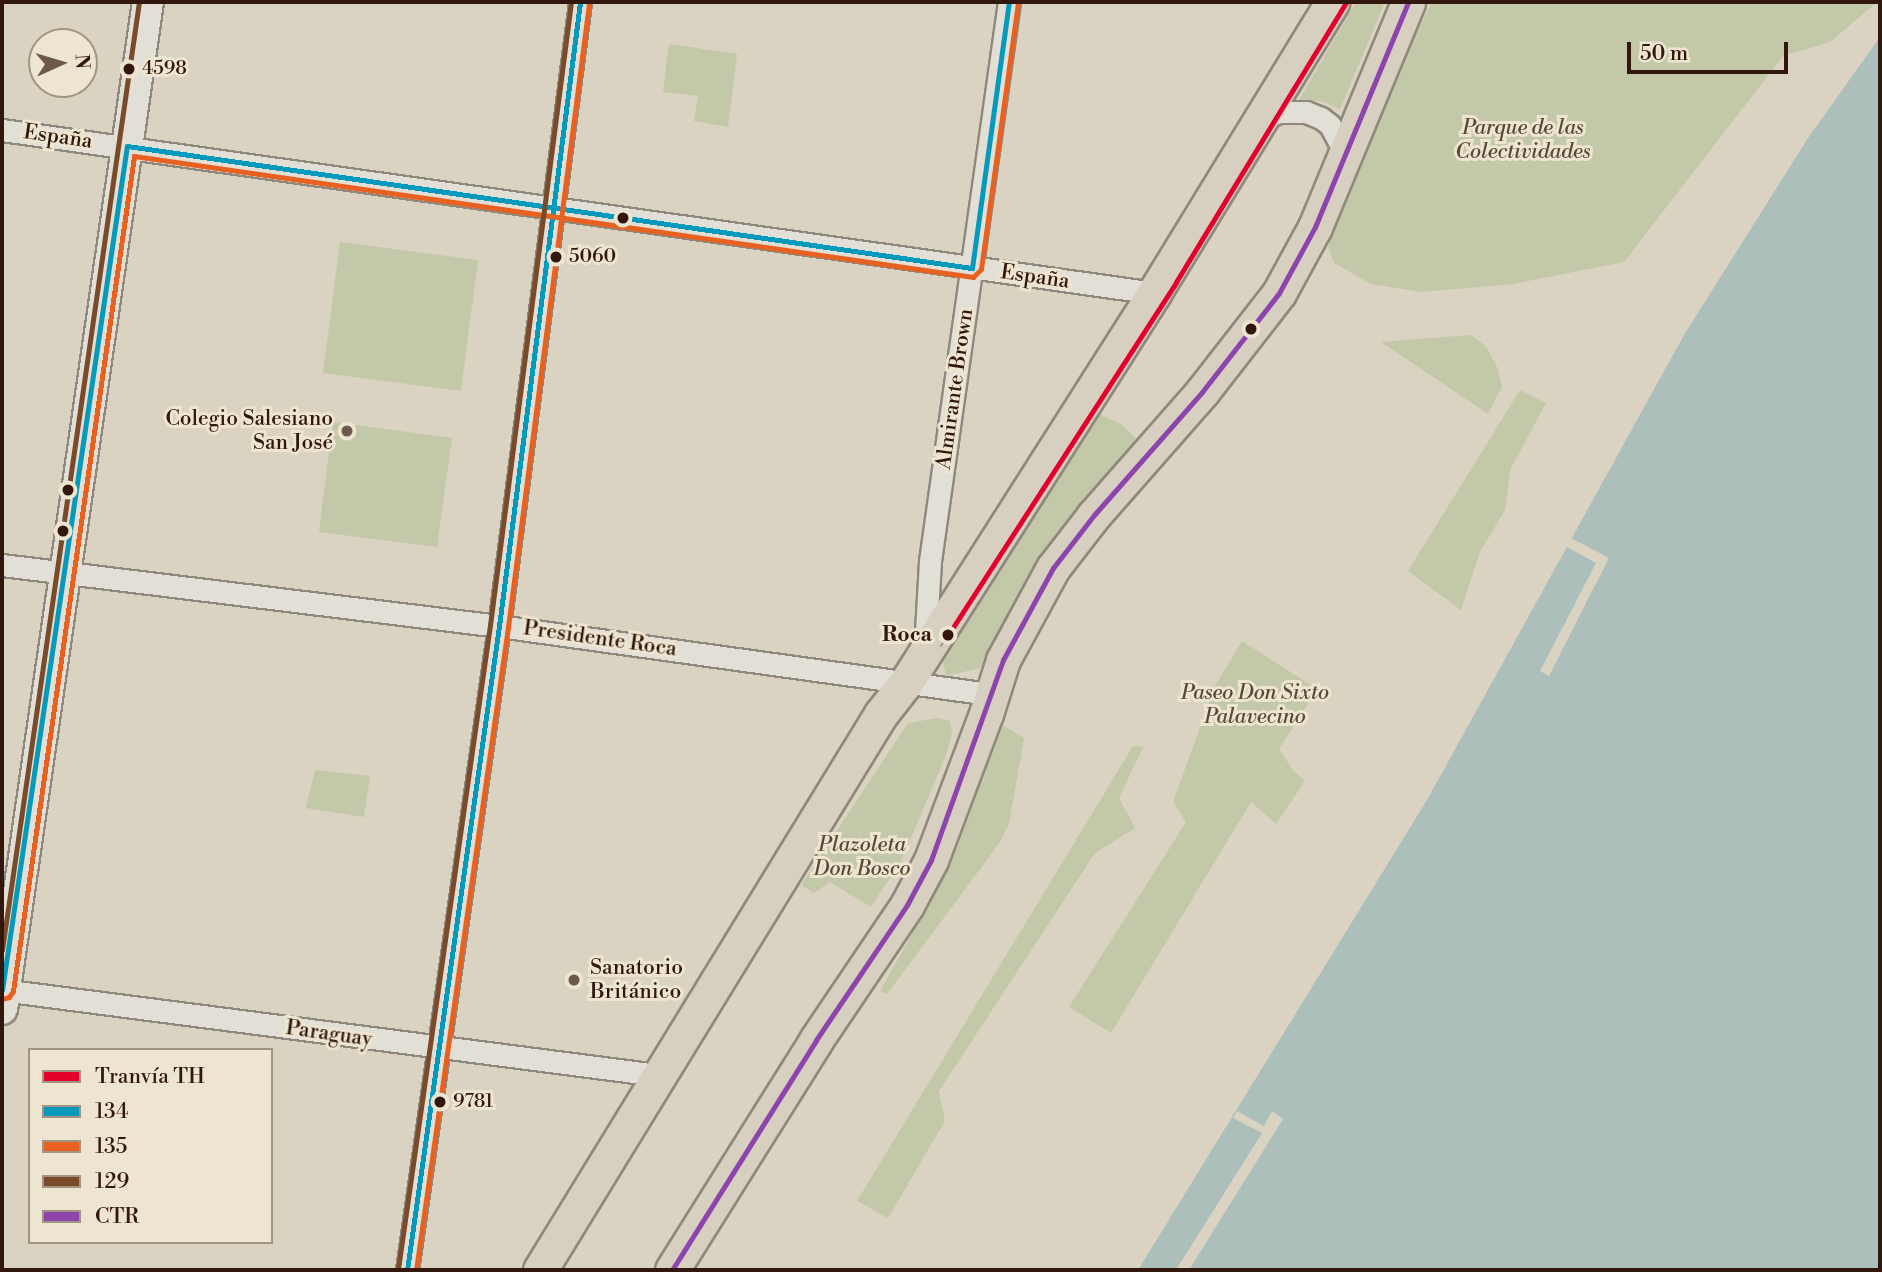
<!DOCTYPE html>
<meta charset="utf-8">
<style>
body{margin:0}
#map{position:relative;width:1882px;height:1272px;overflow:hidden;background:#dad3c2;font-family:"Libre Bodoni",serif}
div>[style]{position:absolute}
.green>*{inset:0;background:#c2c8a8}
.water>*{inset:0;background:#acbfbb}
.pier>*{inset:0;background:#dad3c2}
.roads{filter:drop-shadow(2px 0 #8f887d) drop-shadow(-2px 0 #8f887d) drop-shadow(0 2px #8f887d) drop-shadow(0 -2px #8f887d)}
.street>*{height:21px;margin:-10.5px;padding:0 10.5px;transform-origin:10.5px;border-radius:10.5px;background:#e2dfd6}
.secondary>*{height:30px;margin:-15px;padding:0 15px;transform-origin:15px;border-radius:15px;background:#e2dfd6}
.primary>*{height:33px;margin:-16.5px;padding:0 16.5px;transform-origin:16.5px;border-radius:16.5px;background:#d7d0c1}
.tram>*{height:2px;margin:-1px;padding:0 1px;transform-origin:1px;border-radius:1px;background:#a29c94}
.bus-1>*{height:5px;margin:-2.5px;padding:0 2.5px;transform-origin:2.5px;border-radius:2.5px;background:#059abb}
.bus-2>*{height:5px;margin:-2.5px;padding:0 2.5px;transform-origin:2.5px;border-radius:2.5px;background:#e86121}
.bus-3>*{height:5px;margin:-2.5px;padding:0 2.5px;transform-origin:2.5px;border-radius:2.5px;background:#7a4b2a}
.bus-4>*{height:5px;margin:-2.5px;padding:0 2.5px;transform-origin:2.5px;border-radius:2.5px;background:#8e44ad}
.tram-1>*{height:5px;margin:-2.5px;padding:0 2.5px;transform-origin:2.5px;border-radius:2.5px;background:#e4002b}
.dots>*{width:19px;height:19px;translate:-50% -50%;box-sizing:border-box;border:4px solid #eee5d0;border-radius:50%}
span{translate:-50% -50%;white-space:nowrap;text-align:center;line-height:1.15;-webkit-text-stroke:6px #eee5d0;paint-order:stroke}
.bus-label{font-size:19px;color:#31170d}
.left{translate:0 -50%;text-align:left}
.park-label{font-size:21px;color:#574935;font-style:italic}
.street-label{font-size:21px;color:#31170d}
.poi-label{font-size:21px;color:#31170d}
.right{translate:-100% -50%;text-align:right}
.stop-label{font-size:21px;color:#31170d;font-weight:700}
.frame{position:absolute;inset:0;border:4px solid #31170d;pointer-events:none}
.legend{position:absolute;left:28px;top:1048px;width:245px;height:196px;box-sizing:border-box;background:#eee5d0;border:2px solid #a29382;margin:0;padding:9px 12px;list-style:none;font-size:21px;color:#31170d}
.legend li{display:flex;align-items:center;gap:14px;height:35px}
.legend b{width:35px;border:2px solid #a29382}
.north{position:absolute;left:28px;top:28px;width:70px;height:70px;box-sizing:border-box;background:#eee5d0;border:2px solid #a29382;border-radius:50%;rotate:86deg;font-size:19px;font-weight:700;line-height:28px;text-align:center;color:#31170d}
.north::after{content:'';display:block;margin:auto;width:24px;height:32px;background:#6c594c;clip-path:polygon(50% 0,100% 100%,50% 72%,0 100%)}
.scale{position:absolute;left:1627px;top:42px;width:161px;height:32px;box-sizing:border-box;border:4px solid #31170d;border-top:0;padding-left:9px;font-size:21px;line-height:24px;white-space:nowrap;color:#31170d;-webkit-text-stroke:5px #eee5d0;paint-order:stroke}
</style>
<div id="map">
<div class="green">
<div style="clip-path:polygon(1356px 2px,1385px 2px,1340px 109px,1321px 101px,1299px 100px)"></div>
<div style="clip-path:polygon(1432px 2px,1877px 2px,1830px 42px,1783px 56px,1624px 262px,1513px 284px,1421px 292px,1371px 284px,1334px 263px,1328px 246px,1408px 51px)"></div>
<div style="clip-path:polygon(669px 44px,737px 54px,728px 127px,694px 121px,698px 96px,663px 92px)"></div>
<div style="clip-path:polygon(340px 242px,478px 260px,461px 391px,323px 373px)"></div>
<div style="clip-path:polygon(1470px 335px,1486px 346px,1498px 369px,1502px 387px,1488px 414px,1381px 342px)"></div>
<div style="clip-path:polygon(1520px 390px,1546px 403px,1510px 470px,1505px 510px,1480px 552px,1461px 610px,1408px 571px)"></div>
<div style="clip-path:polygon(1100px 414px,1122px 425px,1140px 443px,980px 668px,946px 676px,943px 662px,954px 642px)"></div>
<div style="clip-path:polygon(333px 422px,452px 438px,437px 547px,319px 532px)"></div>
<div style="clip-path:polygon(1242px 641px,1317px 689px,1279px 749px,1293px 770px,1305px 781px,1276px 824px,1251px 802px,1111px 1033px,1069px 1007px,1186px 822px,1173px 802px,1216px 684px)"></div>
<div style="clip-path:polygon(937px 718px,950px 721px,952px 734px,945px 758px,902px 859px,871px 907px,830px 882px,814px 893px,801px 885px,908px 723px)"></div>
<div style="clip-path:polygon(1003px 725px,1024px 738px,1009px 824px,998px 845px,887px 994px,880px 991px,910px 938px)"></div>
<div style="clip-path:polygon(1133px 746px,1143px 747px,1119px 798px,1135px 828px,1095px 853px,939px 1091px,945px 1121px,888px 1218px,857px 1201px)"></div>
<div style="clip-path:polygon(315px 770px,370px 776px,364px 817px,306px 808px)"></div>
</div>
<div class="water">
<div style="clip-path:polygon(1880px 37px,1880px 1270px,1138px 1270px,1427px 800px,1684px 335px,1808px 138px)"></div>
</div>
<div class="pier">
<div style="clip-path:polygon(1571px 538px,1609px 558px,1549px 676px,1540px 671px,1596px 563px,1567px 547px)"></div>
<div style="clip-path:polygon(1237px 1111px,1264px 1126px,1272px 1111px,1283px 1119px,1189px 1270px,1176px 1270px,1262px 1133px,1233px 1118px)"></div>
</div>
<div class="roads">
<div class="street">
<div style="left:1261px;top:119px;width:19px;rotate:-21deg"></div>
<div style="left:1279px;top:112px;width:27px"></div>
<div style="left:1306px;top:112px;width:16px;rotate:22deg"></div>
<div style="left:1321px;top:118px;width:11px;rotate:38deg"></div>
<div style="left:1330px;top:125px;width:34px;rotate:62deg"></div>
<div style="left:2px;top:130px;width:1163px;rotate:8.05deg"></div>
<div style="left:2px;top:565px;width:501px;rotate:7deg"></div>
<div style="left:499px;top:626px;width:496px;rotate:7.9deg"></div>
<div style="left:925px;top:648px;width:87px;rotate:-86.7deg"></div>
<div style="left:930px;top:561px;width:565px;rotate:-81.96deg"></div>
<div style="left:2px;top:990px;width:660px;rotate:7.39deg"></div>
<div style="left:407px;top:1270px;width:651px;rotate:-81.87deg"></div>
<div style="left:499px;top:626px;width:629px;rotate:-82.6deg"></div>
</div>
<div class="secondary">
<div style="left:2px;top:1009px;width:1018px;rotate:-81.75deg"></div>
</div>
<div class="primary">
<div style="left:540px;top:1270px;width:652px;rotate:-58.48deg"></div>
<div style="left:881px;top:714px;width:42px;rotate:-51.8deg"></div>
<div style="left:907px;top:681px;width:460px;rotate:-57.5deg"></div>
<div style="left:1154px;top:293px;width:341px;rotate:-58.5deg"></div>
<div style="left:672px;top:1270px;width:271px;rotate:-57.9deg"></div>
<div style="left:816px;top:1040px;width:163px;rotate:-56deg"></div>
<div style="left:907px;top:905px;width:51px;rotate:-61.9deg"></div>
<div style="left:931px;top:860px;width:156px;rotate:-69.4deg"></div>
<div style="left:986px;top:714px;width:57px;rotate:-72.5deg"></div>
<div style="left:1003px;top:660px;width:105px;rotate:-61.5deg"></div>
<div style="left:1053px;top:568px;width:67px;rotate:-52.3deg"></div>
<div style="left:1094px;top:515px;width:164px;rotate:-48.7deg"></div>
<div style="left:1202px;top:392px;width:125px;rotate:-52.1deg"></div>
<div style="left:1279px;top:293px;width:75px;rotate:-61.4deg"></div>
<div style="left:1315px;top:227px;width:243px;rotate:-67.5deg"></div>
</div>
</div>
<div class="tram">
<div style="left:941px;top:646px;width:13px;rotate:-58deg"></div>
</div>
<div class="bus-1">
<div style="left:2px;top:990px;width:853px;rotate:-81.58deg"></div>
<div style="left:127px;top:146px;width:854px;rotate:8.22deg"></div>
<div style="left:972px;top:268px;width:269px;rotate:-82.1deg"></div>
<div style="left:407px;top:1270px;width:651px;rotate:-81.87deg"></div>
<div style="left:499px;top:626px;width:629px;rotate:-82.6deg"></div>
</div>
<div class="bus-2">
<div style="left:2px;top:999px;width:7px;rotate:-16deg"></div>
<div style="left:9px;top:997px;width:7px;rotate:-56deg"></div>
<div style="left:13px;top:991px;width:844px;rotate:-81.75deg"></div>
<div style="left:134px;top:156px;width:848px;rotate:8.21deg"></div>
<div style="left:973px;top:277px;width:11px;rotate:-45deg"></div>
<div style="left:981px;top:269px;width:269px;rotate:-82.1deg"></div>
<div style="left:416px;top:1270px;width:650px;rotate:-81.86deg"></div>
<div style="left:508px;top:627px;width:629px;rotate:-82.6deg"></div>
</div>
<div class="bus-3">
<div style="left:2px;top:950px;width:958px;rotate:-81.78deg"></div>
<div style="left:398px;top:1269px;width:651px;rotate:-81.87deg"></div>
<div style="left:490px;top:625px;width:628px;rotate:-82.59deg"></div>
</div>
<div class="bus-4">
<div style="left:672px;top:1270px;width:271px;rotate:-57.9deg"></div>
<div style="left:816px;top:1040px;width:163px;rotate:-56deg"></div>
<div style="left:907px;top:905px;width:51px;rotate:-61.9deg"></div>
<div style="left:931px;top:860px;width:213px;rotate:-70.2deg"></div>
<div style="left:1003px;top:660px;width:105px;rotate:-61.5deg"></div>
<div style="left:1053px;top:568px;width:67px;rotate:-52.3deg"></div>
<div style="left:1094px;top:515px;width:164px;rotate:-48.7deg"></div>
<div style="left:1202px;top:392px;width:125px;rotate:-52.1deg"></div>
<div style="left:1279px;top:293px;width:75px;rotate:-61.4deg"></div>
<div style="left:1315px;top:227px;width:243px;rotate:-67.5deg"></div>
</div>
<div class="tram-1">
<div style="left:948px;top:635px;width:420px;rotate:-57.1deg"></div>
<div style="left:1176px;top:282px;width:328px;rotate:-58.7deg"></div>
</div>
<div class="dots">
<div style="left:129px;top:69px;background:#31170d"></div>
<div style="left:623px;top:218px;background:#31170d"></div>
<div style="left:556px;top:257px;background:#31170d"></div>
<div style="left:1251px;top:329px;background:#31170d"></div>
<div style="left:347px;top:431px;background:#6c594c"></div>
<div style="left:68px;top:490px;background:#31170d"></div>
<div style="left:63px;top:531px;background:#31170d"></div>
<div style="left:948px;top:635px;background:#31170d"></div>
<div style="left:574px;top:980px;background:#6c594c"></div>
<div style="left:440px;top:1102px;background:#31170d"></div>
</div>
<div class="bus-label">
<span class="left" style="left:142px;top:69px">4598</span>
<span class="left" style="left:569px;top:257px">5060</span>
<span class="left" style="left:453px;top:1102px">9781</span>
</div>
<div class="park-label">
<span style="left:1523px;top:140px">Parque de las<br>Colectividades</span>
<span style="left:1255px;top:705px">Paseo Don Sixto<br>Palavecino</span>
<span style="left:862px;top:857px">Plazoleta<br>Don Bosco</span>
</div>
<div class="street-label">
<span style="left:58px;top:137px;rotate:8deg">España</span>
<span style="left:1035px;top:277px;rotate:8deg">España</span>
<span style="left:955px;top:389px;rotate:-82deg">Almirante Brown</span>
<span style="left:600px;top:639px;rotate:8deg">Presidente Roca</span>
<span style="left:329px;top:1034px;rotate:8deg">Paraguay</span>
</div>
<div class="poi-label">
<span class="right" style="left:333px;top:431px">Colegio Salesiano<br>San José</span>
<span class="left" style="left:590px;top:980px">Sanatorio<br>Británico</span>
</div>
<div class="stop-label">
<span class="right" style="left:932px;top:635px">Roca</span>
</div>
<div class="frame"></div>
<ul class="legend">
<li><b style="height:9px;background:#e4002b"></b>Tranvía TH</li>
<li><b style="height:9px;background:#059abb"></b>134</li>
<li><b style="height:9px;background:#e86121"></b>135</li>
<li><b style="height:9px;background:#7a4b2a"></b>129</li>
<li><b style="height:9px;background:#8e44ad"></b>CTR</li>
</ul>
<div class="north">N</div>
<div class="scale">50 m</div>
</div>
